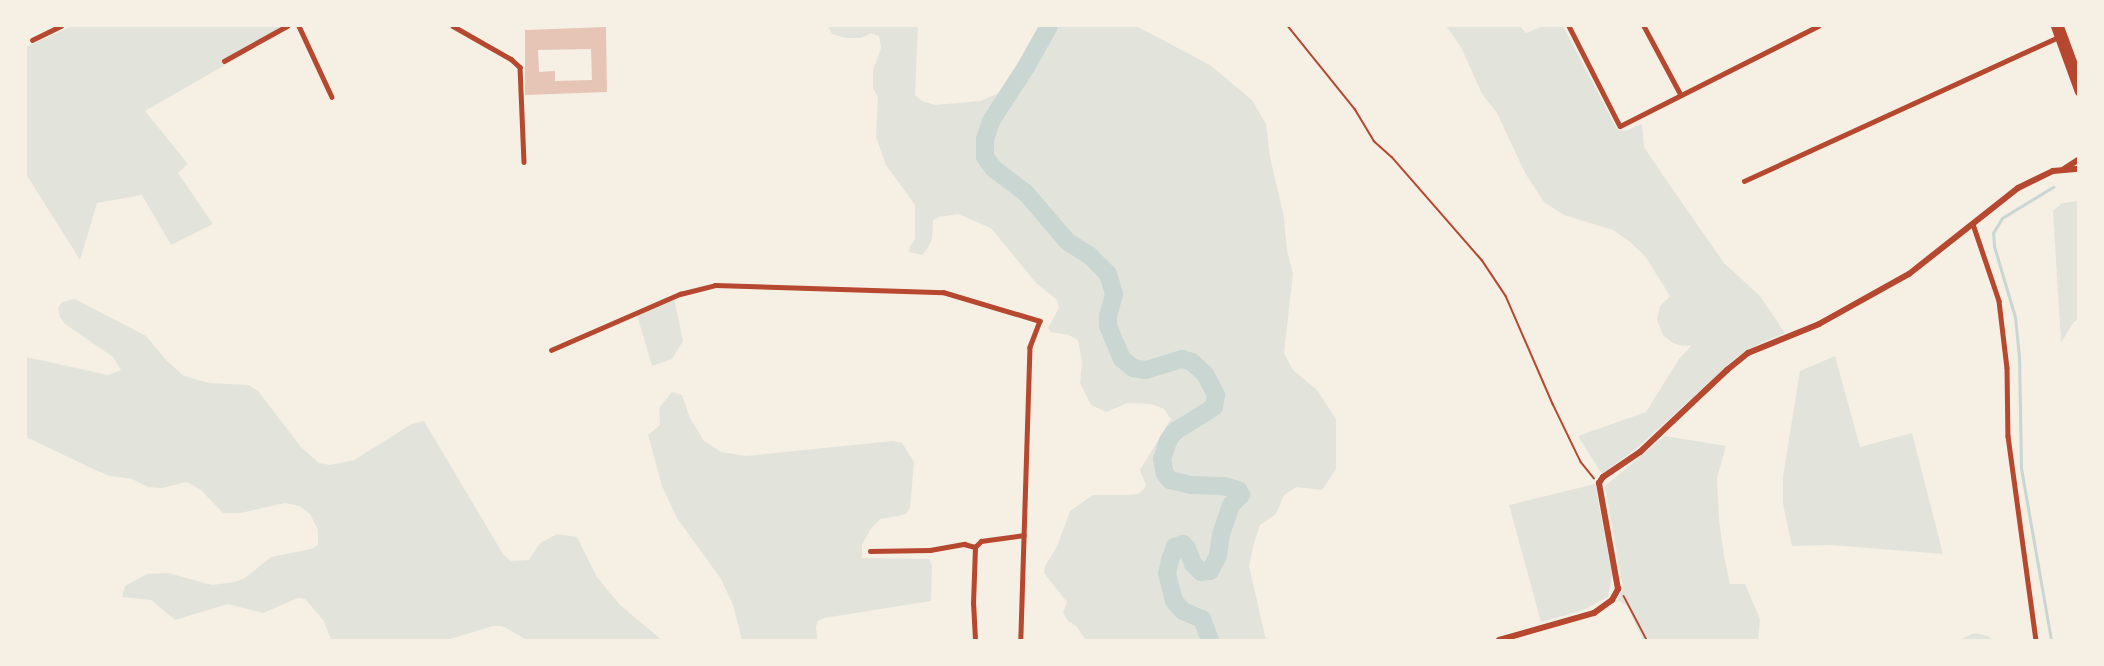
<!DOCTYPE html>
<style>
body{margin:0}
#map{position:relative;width:2104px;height:666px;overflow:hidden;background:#f6efe4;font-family:"Roboto Serif",serif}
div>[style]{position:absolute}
.green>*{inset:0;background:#e2e4dc}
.stream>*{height:3px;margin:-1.5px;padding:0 1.5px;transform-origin:1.5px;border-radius:1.5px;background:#c9d6d2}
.river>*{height:18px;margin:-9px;padding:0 9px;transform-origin:9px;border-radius:9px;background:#c9d6d2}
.building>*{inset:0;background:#e6c5b7}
.path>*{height:1.5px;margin:-0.75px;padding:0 0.75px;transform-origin:0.75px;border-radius:0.75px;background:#b5482f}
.minor>*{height:4.5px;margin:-2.25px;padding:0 2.25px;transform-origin:2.25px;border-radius:2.25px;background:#b5482f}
.tertiary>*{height:6px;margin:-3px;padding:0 3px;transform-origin:3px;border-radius:3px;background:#b5482f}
.secondary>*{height:7px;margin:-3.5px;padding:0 3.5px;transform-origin:3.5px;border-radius:3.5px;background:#b5482f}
span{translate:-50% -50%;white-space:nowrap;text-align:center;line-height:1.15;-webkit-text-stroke:6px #f6efe4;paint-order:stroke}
.frame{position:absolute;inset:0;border:27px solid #f6efe4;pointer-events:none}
</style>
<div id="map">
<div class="green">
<div style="clip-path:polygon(72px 26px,293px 26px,145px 111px,188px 164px,178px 173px,213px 224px,171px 245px,142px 195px,97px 203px,80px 260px,26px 174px,26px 47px)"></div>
<div style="clip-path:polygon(828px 26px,918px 26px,915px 95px,922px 101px,935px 105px,981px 101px,999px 93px,1012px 80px,1041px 26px,1136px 26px,1210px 65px,1252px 100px,1266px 124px,1270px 157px,1284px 217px,1287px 251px,1293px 273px,1284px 353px,1293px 370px,1317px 390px,1336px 419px,1336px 469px,1322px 490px,1297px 487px,1284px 495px,1276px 514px,1260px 525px,1254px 543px,1249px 566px,1266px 640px,1086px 640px,1076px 626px,1068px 621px,1063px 613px,1067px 602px,1044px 573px,1045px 566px,1057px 547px,1070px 511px,1093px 495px,1126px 495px,1138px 494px,1144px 489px,1146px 485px,1140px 470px,1171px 419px,1164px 409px,1151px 404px,1128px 403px,1106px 412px,1091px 405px,1080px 383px,1082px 362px,1078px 340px,1069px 335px,1051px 332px,1048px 328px,1059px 308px,1057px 300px,1036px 283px,991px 228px,958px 214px,939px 217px,933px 220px,932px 239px,928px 248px,922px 255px,909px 252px,910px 246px,915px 239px,915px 205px,886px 165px,876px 137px,878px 97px,873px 88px,873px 70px,881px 48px,879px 36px,871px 33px,861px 38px,846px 38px,832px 34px)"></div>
<div style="clip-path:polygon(1446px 26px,1520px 26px,1526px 33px,1544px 26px,1563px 26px,1617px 129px,1626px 131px,1642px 124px,1644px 147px,1669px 184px,1724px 263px,1760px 296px,1785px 333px,1759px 344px,1736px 358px,1637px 448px,1602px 474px,1578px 436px,1646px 412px,1679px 359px,1692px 345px,1683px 346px,1673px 343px,1663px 335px,1657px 320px,1660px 306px,1670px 296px,1645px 256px,1630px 242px,1613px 230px,1564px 215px,1544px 202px,1525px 173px,1497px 113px,1482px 94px,1461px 47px)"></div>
<div style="clip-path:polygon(2078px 201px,2078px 319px,2073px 323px,2061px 343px,2053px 211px,2062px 203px)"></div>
<div style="clip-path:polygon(674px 298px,683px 341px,672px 359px,652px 366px,637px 315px)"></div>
<div style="clip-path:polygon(75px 299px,146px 336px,168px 362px,184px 376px,209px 383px,249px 385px,258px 391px,301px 447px,319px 463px,330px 465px,354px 460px,412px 424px,424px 421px,503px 554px,511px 561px,529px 560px,540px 543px,557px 534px,577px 537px,597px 577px,620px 605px,662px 640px,527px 640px,502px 626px,493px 626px,447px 640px,331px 640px,324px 621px,305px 599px,298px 598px,263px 613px,228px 604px,175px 620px,151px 600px,122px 597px,125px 586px,147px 574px,168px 573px,212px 585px,235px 582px,245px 578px,271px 557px,311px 549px,318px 545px,318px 530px,310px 514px,300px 506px,285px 503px,241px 513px,223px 513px,201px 490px,187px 482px,162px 488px,148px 487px,132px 479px,110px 476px,93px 469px,26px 437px,26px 357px,108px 375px,121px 370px,113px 357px,65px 324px,60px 317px,58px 308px,62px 302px)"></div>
<div style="clip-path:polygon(1835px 356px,1860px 447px,1912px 433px,1943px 554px,1831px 545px,1792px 546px,1783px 504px,1783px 476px,1800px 371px)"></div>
<div style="clip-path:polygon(672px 392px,682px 395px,690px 418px,704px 441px,721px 452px,746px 456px,893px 441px,902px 443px,914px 462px,910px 508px,906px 514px,898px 516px,880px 519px,870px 530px,862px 545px,862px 558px,929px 559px,932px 566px,931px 601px,824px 618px,818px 621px,816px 627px,817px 640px,742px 640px,733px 605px,721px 579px,677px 518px,662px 486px,648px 435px,660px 425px,659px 408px)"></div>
<div style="clip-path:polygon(1665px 436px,1726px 446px,1717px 478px,1719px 519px,1724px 556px,1730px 584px,1745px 584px,1760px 619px,1758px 640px,1643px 640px,1627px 606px,1618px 600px,1623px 588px,1605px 486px)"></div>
<div style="clip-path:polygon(1595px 484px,1612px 575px,1608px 597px,1581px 611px,1541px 622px,1509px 505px)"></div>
<div style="clip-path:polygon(1974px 633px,1988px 636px,1993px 640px,1959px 640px)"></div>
</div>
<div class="stream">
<div style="left:2051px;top:640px;width:175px;rotate:-99.9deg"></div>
<div style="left:2021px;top:468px;width:111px;rotate:-91deg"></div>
<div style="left:2019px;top:357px;width:40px;rotate:-95.7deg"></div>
<div style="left:2015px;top:317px;width:74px;rotate:-106.5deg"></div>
<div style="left:1994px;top:246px;width:13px;rotate:-94deg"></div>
<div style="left:1993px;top:233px;width:17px;rotate:-59deg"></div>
<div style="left:2002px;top:218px;width:60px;rotate:-31.3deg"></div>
</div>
<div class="river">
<div style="left:1049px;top:26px;width:47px;rotate:119.3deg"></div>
<div style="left:1026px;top:67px;width:64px;rotate:122.9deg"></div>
<div style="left:991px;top:121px;width:19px;rotate:108deg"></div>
<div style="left:985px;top:139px;width:18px;rotate:90deg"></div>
<div style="left:985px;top:157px;width:15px;rotate:53deg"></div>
<div style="left:994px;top:169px;width:39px;rotate:37deg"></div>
<div style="left:1025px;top:192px;width:66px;rotate:49.3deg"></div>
<div style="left:1068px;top:242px;width:26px;rotate:32deg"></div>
<div style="left:1090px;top:256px;width:25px;rotate:45deg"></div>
<div style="left:1108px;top:274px;width:21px;rotate:73deg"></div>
<div style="left:1114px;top:294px;width:23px;rotate:105deg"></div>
<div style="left:1108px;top:316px;width:10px;rotate:90deg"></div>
<div style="left:1108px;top:326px;width:36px;rotate:67deg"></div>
<div style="left:1122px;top:359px;width:14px;rotate:39deg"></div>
<div style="left:1133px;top:368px;width:13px;rotate:9deg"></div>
<div style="left:1146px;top:370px;width:38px;rotate:-17deg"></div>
<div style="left:1182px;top:359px;width:10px;rotate:17deg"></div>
<div style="left:1192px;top:362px;width:18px;rotate:43deg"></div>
<div style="left:1205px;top:374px;width:24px;rotate:62deg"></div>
<div style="left:1216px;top:395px;width:12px;rotate:99deg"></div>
<div style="left:1214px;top:407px;width:47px;rotate:148deg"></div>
<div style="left:1174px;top:432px;width:11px;rotate:124deg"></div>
<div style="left:1168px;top:441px;width:19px;rotate:108deg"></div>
<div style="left:1162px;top:459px;width:15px;rotate:79deg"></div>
<div style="left:1165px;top:474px;width:8px;rotate:50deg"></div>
<div style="left:1170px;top:480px;width:22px;rotate:13deg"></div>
<div style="left:1191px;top:485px;width:33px;rotate:2deg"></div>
<div style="left:1224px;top:486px;width:15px;rotate:16deg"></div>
<div style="left:1238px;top:490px;width:6px;rotate:59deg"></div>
<div style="left:1241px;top:495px;width:14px;rotate:135deg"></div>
<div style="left:1231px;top:505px;width:31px;rotate:109deg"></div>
<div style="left:1221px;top:534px;width:22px;rotate:98deg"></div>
<div style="left:1218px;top:556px;width:17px;rotate:118deg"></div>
<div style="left:1210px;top:571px;width:9px;rotate:174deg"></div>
<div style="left:1201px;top:572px;width:11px;rotate:-135deg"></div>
<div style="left:1193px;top:564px;width:17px;rotate:-111deg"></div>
<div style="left:1187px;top:548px;width:6px;rotate:-135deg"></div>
<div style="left:1183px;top:544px;width:9px;rotate:159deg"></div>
<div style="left:1175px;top:547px;width:14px;rotate:111deg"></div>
<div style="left:1170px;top:560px;width:14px;rotate:102deg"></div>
<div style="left:1167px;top:574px;width:28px;rotate:75deg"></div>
<div style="left:1174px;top:601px;width:13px;rotate:48deg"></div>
<div style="left:1183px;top:611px;width:21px;rotate:23deg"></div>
<div style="left:1202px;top:619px;width:22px;rotate:69deg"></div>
</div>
<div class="building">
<div style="clip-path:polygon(evenodd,606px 27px,607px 92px,525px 95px,525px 30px,606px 27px,591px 49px,592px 80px,555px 81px,555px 71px,539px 72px,538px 50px,591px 49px)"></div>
</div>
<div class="path">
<div style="left:1288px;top:26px;width:107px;rotate:51.1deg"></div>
<div style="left:1355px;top:109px;width:37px;rotate:59deg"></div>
<div style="left:1374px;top:141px;width:24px;rotate:42deg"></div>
<div style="left:1392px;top:157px;width:137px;rotate:48.9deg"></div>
<div style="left:1482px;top:260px;width:43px;rotate:56.3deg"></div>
<div style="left:1506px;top:296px;width:118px;rotate:66.5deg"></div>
<div style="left:1553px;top:404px;width:64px;rotate:64.2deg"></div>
<div style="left:1581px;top:462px;width:21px;rotate:51deg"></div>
<div style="left:1624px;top:596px;width:50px;rotate:62.4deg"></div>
</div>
<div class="minor">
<div style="left:299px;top:26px;width:78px;rotate:65.1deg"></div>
<div style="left:453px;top:26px;width:67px;rotate:29.6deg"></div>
<div style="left:511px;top:59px;width:12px;rotate:42deg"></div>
<div style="left:520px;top:67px;width:95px;rotate:87.6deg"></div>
<div style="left:1569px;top:26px;width:112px;rotate:63deg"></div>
<div style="left:1620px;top:126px;width:222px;rotate:-26.8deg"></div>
<div style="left:1644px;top:26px;width:78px;rotate:61.8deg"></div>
<div style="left:32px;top:40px;width:32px;rotate:-26deg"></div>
<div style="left:224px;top:61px;width:72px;rotate:-29.1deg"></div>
<div style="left:1744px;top:181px;width:346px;rotate:-24.6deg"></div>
<div style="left:1973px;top:224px;width:81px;rotate:71.3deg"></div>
<div style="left:1999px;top:301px;width:67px;rotate:83.2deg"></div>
<div style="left:2007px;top:368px;width:68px;rotate:89.2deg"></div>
<div style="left:2008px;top:436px;width:206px;rotate:82.2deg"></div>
<div style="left:551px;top:350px;width:141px;rotate:-23.5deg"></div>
<div style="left:680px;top:294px;width:36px;rotate:-14deg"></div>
<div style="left:715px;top:285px;width:228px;rotate:1.8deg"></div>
<div style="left:943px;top:292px;width:101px;rotate:16.6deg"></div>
<div style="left:1040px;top:321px;width:28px;rotate:111deg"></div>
<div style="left:1030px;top:347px;width:293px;rotate:91.8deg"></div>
<div style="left:870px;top:551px;width:60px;rotate:-1deg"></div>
<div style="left:930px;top:550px;width:35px;rotate:-10deg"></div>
<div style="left:964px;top:544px;width:11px;rotate:15deg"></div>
<div style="left:975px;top:640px;width:36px;rotate:-93deg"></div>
<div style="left:973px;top:604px;width:57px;rotate:-88deg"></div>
<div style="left:975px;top:547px;width:8px;rotate:-45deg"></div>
<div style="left:981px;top:541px;width:43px;rotate:-7.9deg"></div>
</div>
<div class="tertiary">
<div style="left:2064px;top:169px;width:17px;rotate:-33deg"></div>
<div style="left:1499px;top:640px;width:99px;rotate:-15.9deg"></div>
<div style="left:1594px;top:613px;width:22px;rotate:-36deg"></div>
<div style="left:1612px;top:600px;width:13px;rotate:-61deg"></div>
<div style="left:1618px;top:589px;width:108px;rotate:-100.2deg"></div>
<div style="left:1599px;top:483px;width:7px;rotate:-56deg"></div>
<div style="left:1603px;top:477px;width:45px;rotate:-34deg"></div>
<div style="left:1640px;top:452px;width:120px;rotate:-43.3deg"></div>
<div style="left:1727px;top:370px;width:27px;rotate:-39deg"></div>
<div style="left:1748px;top:353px;width:77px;rotate:-22.2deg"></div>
<div style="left:1819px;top:324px;width:103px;rotate:-29.1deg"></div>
<div style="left:1909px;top:274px;width:139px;rotate:-38.3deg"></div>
<div style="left:2018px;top:188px;width:39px;rotate:-26deg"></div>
<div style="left:2053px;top:171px;width:25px;rotate:-5deg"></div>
</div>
<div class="secondary">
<div style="left:2054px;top:26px;width:70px;rotate:70deg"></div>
<div style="left:2060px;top:26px;width:52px;rotate:69.8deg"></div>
</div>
<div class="frame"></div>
</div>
